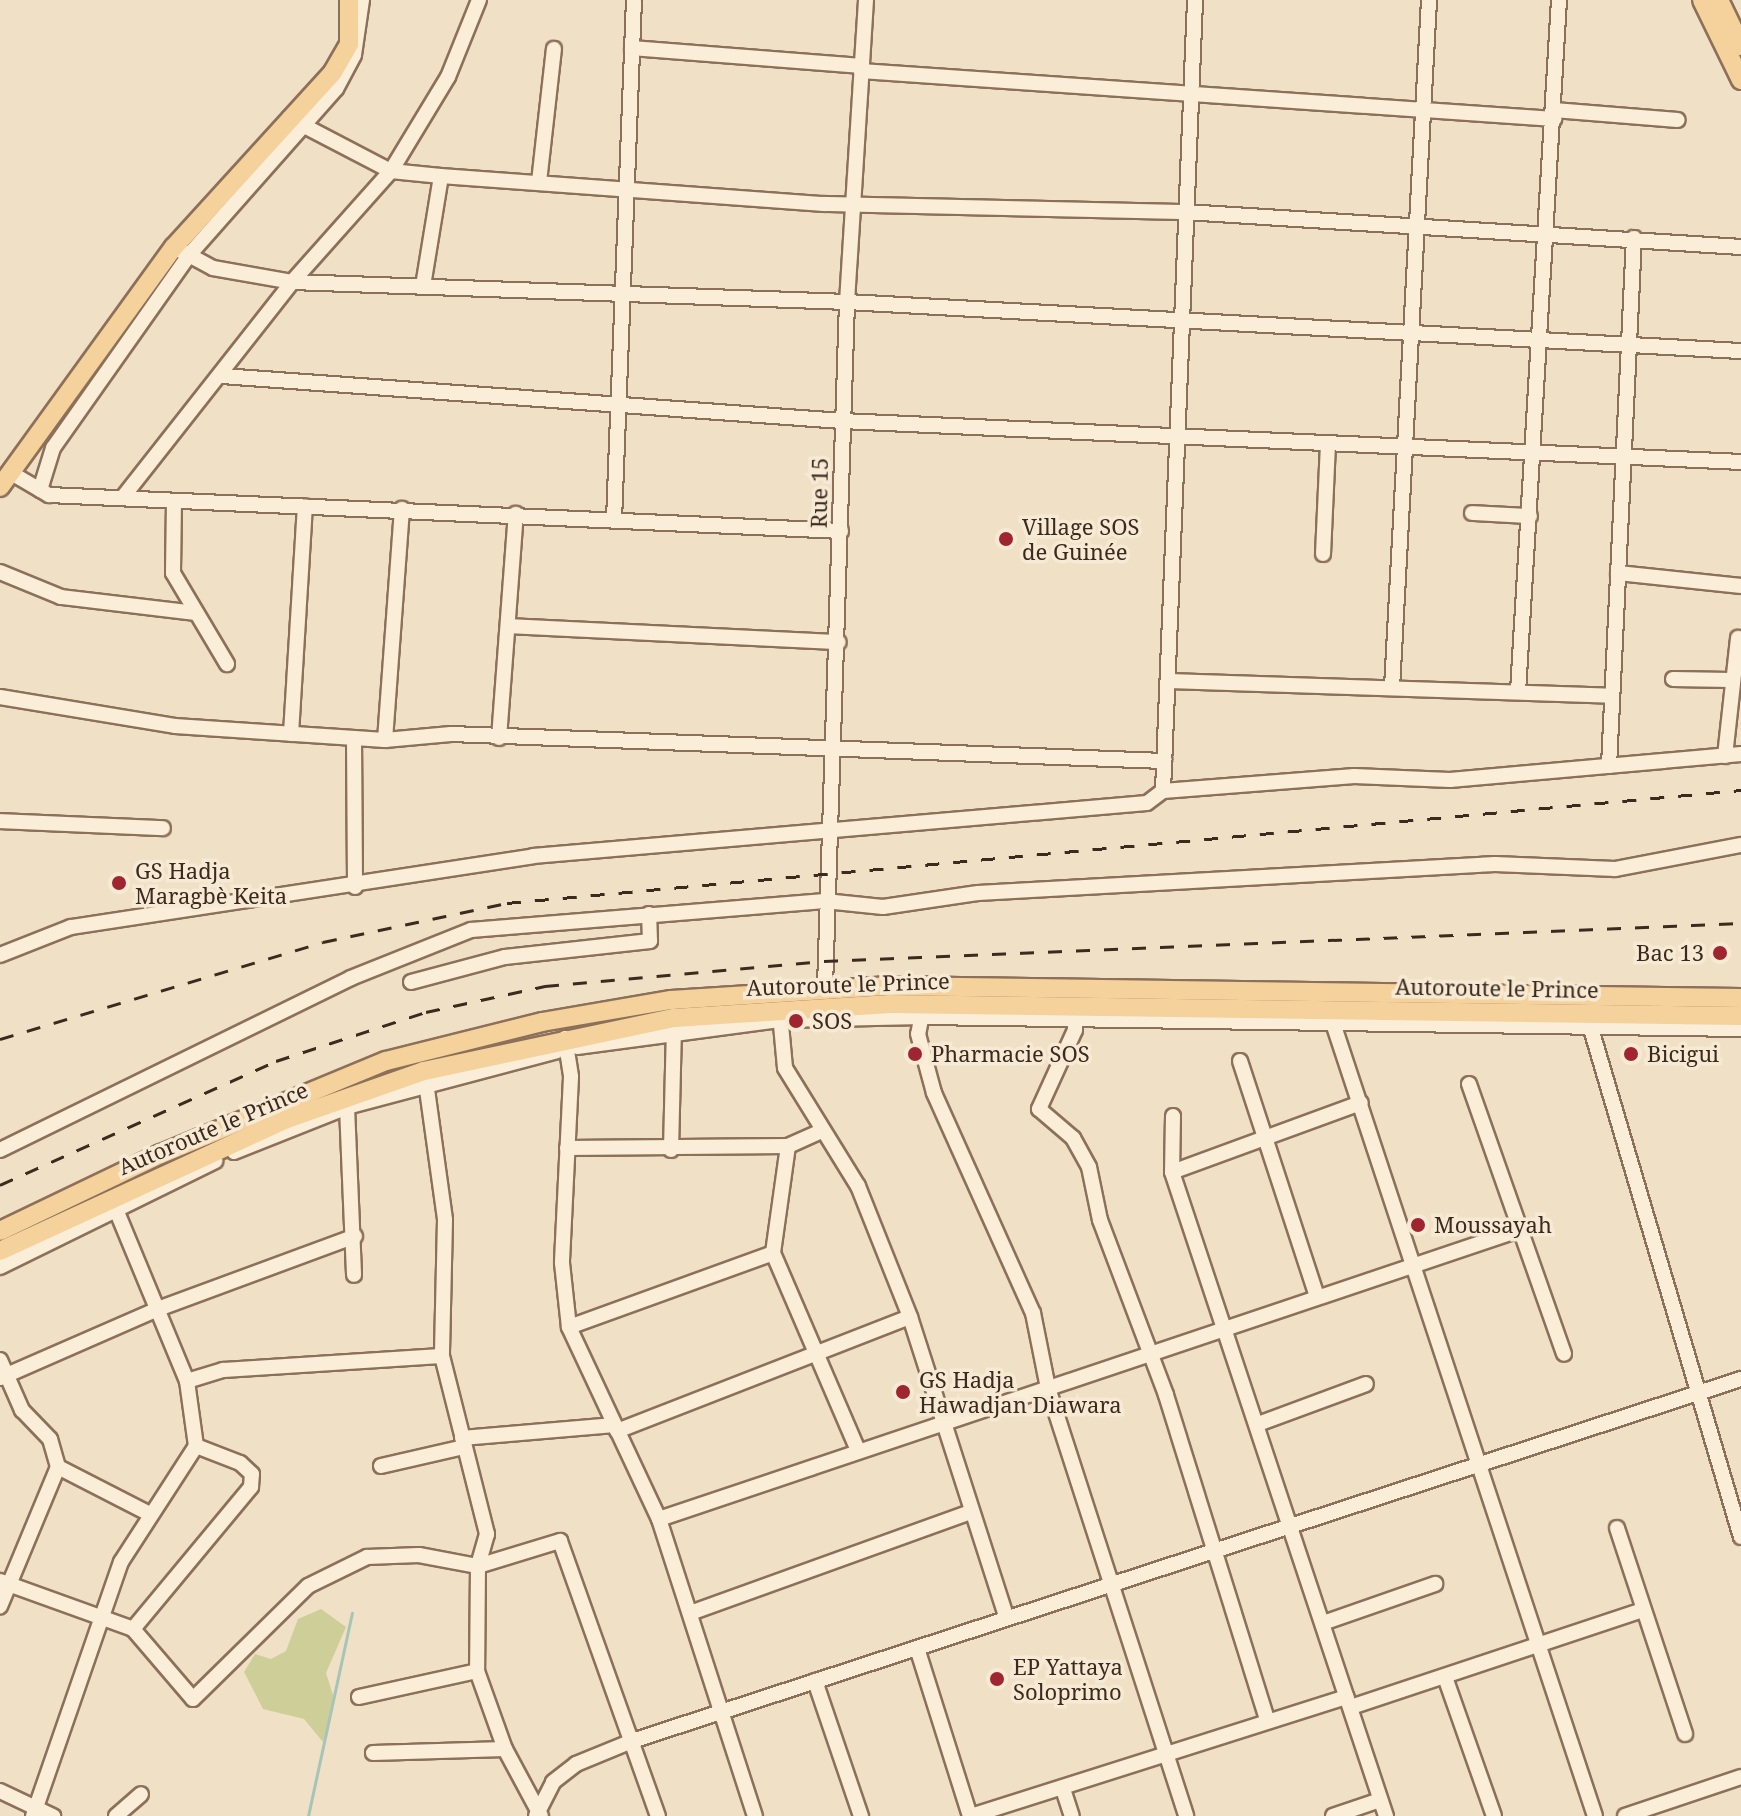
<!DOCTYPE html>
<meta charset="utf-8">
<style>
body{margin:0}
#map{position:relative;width:1741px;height:1816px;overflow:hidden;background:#f0e0c5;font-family:"Noto Serif",serif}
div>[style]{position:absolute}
.green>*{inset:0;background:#cecf98}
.stream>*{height:3px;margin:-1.5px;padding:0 1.5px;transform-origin:1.5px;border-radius:1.5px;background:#a7c4b9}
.roads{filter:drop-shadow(2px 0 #8c705a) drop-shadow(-2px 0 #8c705a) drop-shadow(0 2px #8c705a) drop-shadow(0 -2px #8c705a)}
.minor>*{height:14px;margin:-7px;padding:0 7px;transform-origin:7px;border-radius:7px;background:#faeed9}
.major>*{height:18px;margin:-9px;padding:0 9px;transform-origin:9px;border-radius:9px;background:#f5d19b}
.rail>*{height:3px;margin-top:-1.5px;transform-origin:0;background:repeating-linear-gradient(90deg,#3c2a1e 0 14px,transparent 0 28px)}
.dots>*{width:22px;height:22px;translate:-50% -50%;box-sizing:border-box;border:4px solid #f7ead5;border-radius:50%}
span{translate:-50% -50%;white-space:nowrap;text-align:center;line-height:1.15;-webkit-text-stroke:7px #f7ead5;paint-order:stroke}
.street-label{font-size:22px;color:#3c2a1e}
.poi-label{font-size:22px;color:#3c2a1e}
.left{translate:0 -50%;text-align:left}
.right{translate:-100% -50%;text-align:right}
</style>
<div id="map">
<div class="green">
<div style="clip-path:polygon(321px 1609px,346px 1627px,326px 1673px,334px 1698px,323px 1742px,304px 1719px,263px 1709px,244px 1672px,255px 1654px,271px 1659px,286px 1651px,298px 1619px)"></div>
</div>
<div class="stream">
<div style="left:308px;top:1816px;width:208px;rotate:-77.8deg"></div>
</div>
<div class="roads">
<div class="minor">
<div style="left:632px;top:48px;width:230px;rotate:4.5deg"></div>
<div style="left:861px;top:71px;width:695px;rotate:3.96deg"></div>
<div style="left:1554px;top:110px;width:124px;rotate:4.6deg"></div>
<div style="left:289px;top:118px;width:115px;rotate:27.5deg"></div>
<div style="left:391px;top:171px;width:50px;rotate:5.7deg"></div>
<div style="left:441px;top:176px;width:384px;rotate:4.2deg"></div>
<div style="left:824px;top:204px;width:361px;rotate:1.3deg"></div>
<div style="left:1185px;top:212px;width:557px;rotate:3.6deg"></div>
<div style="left:539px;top:182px;width:134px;rotate:-83.6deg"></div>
<div style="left:174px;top:247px;width:44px;rotate:28.3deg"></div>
<div style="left:213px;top:268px;width:80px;rotate:10deg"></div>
<div style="left:292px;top:282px;width:555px;rotate:2.06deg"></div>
<div style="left:847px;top:302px;width:895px;rotate:3.14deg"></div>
<div style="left:423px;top:286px;width:111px;rotate:-80.7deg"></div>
<div style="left:222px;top:376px;width:622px;rotate:4.15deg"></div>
<div style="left:842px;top:421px;width:900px;rotate:2.61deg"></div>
<div style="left:13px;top:474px;width:42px;rotate:30.3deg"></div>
<div style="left:49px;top:495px;width:793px;rotate:2.6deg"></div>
<div style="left:40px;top:490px;width:44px;rotate:-72.8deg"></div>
<div style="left:53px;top:448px;width:236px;rotate:-54.8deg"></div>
<div style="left:189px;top:255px;width:222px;rotate:-48.5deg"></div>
<div style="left:336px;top:89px;width:38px;rotate:-62deg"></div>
<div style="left:354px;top:55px;width:56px;rotate:-81.7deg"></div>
<div style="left:123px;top:497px;width:273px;rotate:-51.8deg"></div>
<div style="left:292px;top:282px;width:149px;rotate:-48.3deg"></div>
<div style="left:391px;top:171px;width:110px;rotate:-58.8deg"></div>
<div style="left:448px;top:77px;width:83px;rotate:-68.1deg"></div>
<div style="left:174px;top:501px;width:72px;rotate:90.8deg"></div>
<div style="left:173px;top:573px;width:106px;rotate:59.3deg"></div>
<div style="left:1472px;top:513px;width:58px;rotate:3deg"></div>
<div style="left:614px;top:520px;width:520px;rotate:-87.8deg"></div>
<div style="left:1323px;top:554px;width:110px;rotate:-87.4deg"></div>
<div style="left:0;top:572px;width:66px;rotate:22.3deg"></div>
<div style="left:61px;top:597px;width:135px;rotate:6.8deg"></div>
<div style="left:1618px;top:573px;width:124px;rotate:6deg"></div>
<div style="left:509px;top:626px;width:330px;rotate:2.8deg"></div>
<div style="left:1673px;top:679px;width:57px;rotate:1deg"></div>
<div style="left:1169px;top:681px;width:443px;rotate:1.9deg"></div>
<div style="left:1392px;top:688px;width:689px;rotate:-86.92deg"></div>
<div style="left:1518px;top:692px;width:693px;rotate:-86.61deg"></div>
<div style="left:0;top:697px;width:177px;rotate:9.4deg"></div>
<div style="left:175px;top:726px;width:210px;rotate:3.8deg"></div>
<div style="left:385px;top:740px;width:66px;rotate:-5.2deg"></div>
<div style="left:451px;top:734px;width:714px;rotate:2.17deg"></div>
<div style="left:291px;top:734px;width:228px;rotate:-86.5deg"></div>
<div style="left:354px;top:738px;width:149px;rotate:89.6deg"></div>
<div style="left:499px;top:738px;width:225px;rotate:-85.7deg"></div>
<div style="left:385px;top:740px;width:232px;rotate:-85.8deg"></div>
<div style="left:1725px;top:756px;width:119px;rotate:-83.7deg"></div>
<div style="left:1609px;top:766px;width:529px;rotate:-87.29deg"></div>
<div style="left:1163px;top:791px;width:792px;rotate:-87.68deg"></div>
<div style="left:0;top:821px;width:163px;rotate:2.5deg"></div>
<div style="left:0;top:955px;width:76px;rotate:-21.5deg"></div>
<div style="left:71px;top:927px;width:467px;rotate:-8.7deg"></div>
<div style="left:533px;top:856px;width:616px;rotate:-4.93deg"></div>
<div style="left:1147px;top:803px;width:20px;rotate:-37deg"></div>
<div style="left:1163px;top:791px;width:192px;rotate:-4.5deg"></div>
<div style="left:1354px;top:776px;width:96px;rotate:2.4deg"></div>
<div style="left:1450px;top:780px;width:292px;rotate:-5.1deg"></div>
<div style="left:411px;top:982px;width:97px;rotate:-14.9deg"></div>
<div style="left:505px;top:957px;width:146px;rotate:-6.3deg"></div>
<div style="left:650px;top:941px;width:27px;rotate:-92deg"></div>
<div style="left:825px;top:987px;width:685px;rotate:-88.16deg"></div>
<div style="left:847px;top:302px;width:303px;rotate:-86.4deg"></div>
<div style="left:923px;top:1009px;width:25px;rotate:101deg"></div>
<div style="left:918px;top:1034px;width:61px;rotate:74.8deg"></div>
<div style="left:934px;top:1093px;width:241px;rotate:65.8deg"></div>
<div style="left:1033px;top:1313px;width:76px;rotate:78.7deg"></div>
<div style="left:1048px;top:1388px;width:450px;rotate:72.1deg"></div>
<div style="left:1075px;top:1011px;width:19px;rotate:90deg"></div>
<div style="left:1075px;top:1030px;width:87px;rotate:114.5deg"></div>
<div style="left:1039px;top:1109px;width:45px;rotate:40.5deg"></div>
<div style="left:1073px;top:1138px;width:33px;rotate:61deg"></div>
<div style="left:1089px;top:1167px;width:54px;rotate:78.3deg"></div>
<div style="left:1100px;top:1220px;width:187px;rotate:69.3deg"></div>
<div style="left:1166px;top:1395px;width:340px;rotate:72.7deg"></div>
<div style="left:780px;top:1014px;width:54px;rotate:84.7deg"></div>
<div style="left:785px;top:1068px;width:139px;rotate:58.3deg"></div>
<div style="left:858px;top:1186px;width:141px;rotate:68.3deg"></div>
<div style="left:910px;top:1317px;width:314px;rotate:72.2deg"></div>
<div style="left:1331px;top:1017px;width:841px;rotate:71.72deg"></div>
<div style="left:1589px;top:1022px;width:537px;rotate:73.56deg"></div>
<div style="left:565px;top:1038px;width:39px;rotate:81deg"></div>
<div style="left:571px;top:1077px;width:186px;rotate:92.8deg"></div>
<div style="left:562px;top:1263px;width:64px;rotate:83.8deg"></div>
<div style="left:569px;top:1327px;width:212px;rotate:64.9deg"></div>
<div style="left:659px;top:1519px;width:312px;rotate:72.1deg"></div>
<div style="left:577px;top:1047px;width:204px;rotate:-7.6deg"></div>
<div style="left:779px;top:1020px;width:145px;rotate:-1.2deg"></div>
<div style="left:924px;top:1017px;width:817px;rotate:0.84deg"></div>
<div style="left:1240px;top:1061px;width:248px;rotate:71.9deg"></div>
<div style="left:425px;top:1075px;width:146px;rotate:82.1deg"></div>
<div style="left:445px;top:1220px;width:136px;rotate:91.3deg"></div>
<div style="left:442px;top:1356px;width:184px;rotate:75.8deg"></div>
<div style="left:487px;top:1534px;width:33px;rotate:106deg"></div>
<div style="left:478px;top:1566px;width:105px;rotate:90.5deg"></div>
<div style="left:477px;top:1671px;width:83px;rotate:70.3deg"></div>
<div style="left:505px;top:1749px;width:76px;rotate:61.8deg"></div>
<div style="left:1469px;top:1084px;width:286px;rotate:70.6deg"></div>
<div style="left:347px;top:1107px;width:168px;rotate:87.6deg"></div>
<div style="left:1173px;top:1116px;width:56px;rotate:91deg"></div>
<div style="left:1172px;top:1172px;width:679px;rotate:71.62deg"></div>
<div style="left:788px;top:1146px;width:108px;rotate:98deg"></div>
<div style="left:773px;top:1253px;width:212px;rotate:66.7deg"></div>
<div style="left:567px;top:1148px;width:221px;rotate:-0.5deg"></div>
<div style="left:788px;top:1146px;width:37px;rotate:-24deg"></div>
<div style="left:0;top:1150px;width:391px;rotate:-26.1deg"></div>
<div style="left:351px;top:978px;width:129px;rotate:-21.8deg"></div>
<div style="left:471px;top:930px;width:355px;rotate:-4.7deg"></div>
<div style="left:825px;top:901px;width:58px;rotate:5.9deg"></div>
<div style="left:883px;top:907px;width:96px;rotate:-8.4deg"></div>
<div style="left:978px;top:893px;width:518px;rotate:-3.21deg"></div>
<div style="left:1495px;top:864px;width:120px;rotate:2.4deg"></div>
<div style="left:1615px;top:869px;width:128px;rotate:-10.8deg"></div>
<div style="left:671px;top:1150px;width:120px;rotate:-88.6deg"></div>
<div style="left:234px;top:1152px;width:122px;rotate:-21.7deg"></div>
<div style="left:347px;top:1107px;width:217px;rotate:-14.9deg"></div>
<div style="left:1172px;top:1172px;width:201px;rotate:-20.1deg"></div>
<div style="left:0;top:1267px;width:240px;rotate:-26.2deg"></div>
<div style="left:569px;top:1327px;width:217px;rotate:-19.9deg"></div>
<div style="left:0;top:1360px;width:55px;rotate:66.3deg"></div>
<div style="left:22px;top:1410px;width:40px;rotate:46deg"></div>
<div style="left:50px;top:1439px;width:29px;rotate:74deg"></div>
<div style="left:58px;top:1467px;width:151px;rotate:112.6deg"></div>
<div style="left:0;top:1378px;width:172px;rotate:-23.6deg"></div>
<div style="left:158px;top:1309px;width:210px;rotate:-20.3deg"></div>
<div style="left:187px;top:1381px;width:38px;rotate:-17deg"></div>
<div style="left:223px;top:1370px;width:219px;rotate:-3.7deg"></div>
<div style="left:1258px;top:1424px;width:115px;rotate:-20.3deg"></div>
<div style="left:617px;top:1431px;width:314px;rotate:-21.3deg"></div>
<div style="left:462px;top:1438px;width:153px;rotate:-4.9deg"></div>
<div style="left:381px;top:1466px;width:85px;rotate:-12.9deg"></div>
<div style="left:58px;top:1467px;width:101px;rotate:27.1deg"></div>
<div style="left:659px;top:1519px;width:907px;rotate:-18.57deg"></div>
<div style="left:1617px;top:1528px;width:217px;rotate:71.7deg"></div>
<div style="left:0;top:1581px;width:141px;rotate:19.8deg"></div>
<div style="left:133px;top:1629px;width:92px;rotate:49.4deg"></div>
<div style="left:193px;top:1699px;width:161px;rotate:-44.5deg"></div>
<div style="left:308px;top:1586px;width:66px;rotate:-26.2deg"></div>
<div style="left:367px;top:1557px;width:52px;rotate:-2.2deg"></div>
<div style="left:419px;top:1555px;width:60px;rotate:10.6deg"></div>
<div style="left:478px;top:1566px;width:86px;rotate:-17deg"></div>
<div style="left:560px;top:1541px;width:292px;rotate:70.4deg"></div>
<div style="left:693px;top:1612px;width:295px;rotate:-19.8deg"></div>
<div style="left:1323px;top:1623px;width:119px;rotate:-19.2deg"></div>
<div style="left:133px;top:1629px;width:185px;rotate:-50.3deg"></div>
<div style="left:251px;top:1487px;width:13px;rotate:-86deg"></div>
<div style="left:252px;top:1474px;width:16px;rotate:-137deg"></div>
<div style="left:240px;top:1463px;width:47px;rotate:-158.9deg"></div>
<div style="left:917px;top:1648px;width:176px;rotate:72.5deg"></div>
<div style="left:1445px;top:1677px;width:147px;rotate:70.6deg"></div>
<div style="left:815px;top:1681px;width:143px;rotate:71.2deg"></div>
<div style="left:359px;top:1697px;width:121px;rotate:-12.4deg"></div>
<div style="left:1351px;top:1707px;width:307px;rotate:-18.4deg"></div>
<div style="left:373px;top:1753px;width:132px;rotate:-1.7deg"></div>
<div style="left:1063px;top:1789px;width:28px;rotate:72deg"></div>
<div style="left:0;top:1791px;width:59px;rotate:25.3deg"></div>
<div style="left:33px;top:1816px;width:269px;rotate:-70.9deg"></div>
<div style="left:121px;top:1562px;width:138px;rotate:-57.1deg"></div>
<div style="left:196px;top:1446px;width:66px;rotate:-97.9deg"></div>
<div style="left:187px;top:1381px;width:194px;rotate:-112.5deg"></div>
<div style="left:116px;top:1816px;width:33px;rotate:-41deg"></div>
<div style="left:536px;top:1816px;width:38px;rotate:-63deg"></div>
<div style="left:553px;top:1782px;width:29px;rotate:-38deg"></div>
<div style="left:576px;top:1764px;width:61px;rotate:-22.3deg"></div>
<div style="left:632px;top:1741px;width:1167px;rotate:-18.08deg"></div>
<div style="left:971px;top:1816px;width:394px;rotate:-17.6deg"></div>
<div style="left:1333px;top:1816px;width:50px;rotate:-18.8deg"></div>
<div style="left:1625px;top:1816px;width:122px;rotate:-18.6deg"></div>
</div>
<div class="major">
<div style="left:1702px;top:0;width:89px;rotate:64deg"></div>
<div style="left:1719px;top:0;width:51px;rotate:64.4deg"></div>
<div style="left:0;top:487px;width:296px;rotate:-54.1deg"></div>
<div style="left:174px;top:247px;width:236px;rotate:-47.7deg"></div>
<div style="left:333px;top:72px;width:32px;rotate:-60deg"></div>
<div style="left:349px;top:44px;width:44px;rotate:-90deg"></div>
<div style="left:0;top:1231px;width:178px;rotate:-25.6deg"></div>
<div style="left:161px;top:1154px;width:243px;rotate:-22.5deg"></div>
<div style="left:386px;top:1061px;width:161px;rotate:-14deg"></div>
<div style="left:542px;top:1022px;width:131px;rotate:-9.7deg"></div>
<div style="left:671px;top:1000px;width:219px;rotate:-3.7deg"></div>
<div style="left:890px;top:986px;width:851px;rotate:0.81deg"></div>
<div style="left:0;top:1251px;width:316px;rotate:-24.7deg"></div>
<div style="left:287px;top:1119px;width:145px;rotate:-19.3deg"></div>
<div style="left:424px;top:1071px;width:256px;rotate:-12deg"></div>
<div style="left:674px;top:1018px;width:216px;rotate:-3.7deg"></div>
<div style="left:890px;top:1004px;width:851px;rotate:0.81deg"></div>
</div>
</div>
<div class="rail">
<div style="left:0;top:1039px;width:337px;rotate:-16.7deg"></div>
<div style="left:323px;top:942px;width:188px;rotate:-12deg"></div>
<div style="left:507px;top:903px;width:1239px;rotate:-5.23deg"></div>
<div style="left:0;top:1185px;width:303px;rotate:-24.2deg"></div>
<div style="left:276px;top:1061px;width:158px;rotate:-18.1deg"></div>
<div style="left:426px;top:1012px;width:122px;rotate:-12.3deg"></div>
<div style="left:545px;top:986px;width:280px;rotate:-5.1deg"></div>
<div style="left:824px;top:961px;width:918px;rotate:-2.37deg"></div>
</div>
<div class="dots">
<div style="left:1006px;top:539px;background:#9f2631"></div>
<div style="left:119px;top:883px;background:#9f2631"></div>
<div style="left:1720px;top:953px;background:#9f2631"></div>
<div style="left:796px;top:1021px;background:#9f2631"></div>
<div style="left:915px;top:1054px;background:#9f2631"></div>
<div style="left:1631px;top:1054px;background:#9f2631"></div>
<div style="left:1418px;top:1225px;background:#9f2631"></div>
<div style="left:903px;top:1392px;background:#9f2631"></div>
<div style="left:997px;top:1679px;background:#9f2631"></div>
</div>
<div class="street-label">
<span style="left:819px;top:493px;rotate:-89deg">Rue 15</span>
<span style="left:848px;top:984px;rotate:-2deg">Autoroute le Prince</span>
<span style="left:1497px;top:988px;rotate:1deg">Autoroute le Prince</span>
<span style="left:213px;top:1128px;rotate:-23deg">Autoroute le Prince</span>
</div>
<div class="poi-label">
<span class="left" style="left:1022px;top:539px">Village SOS<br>de Guinée</span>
<span class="left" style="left:135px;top:883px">GS Hadja<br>Maragbè Keita</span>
<span class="right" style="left:1704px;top:953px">Bac 13</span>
<span class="left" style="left:812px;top:1021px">SOS</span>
<span class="left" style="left:931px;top:1054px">Pharmacie SOS</span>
<span class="left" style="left:1647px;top:1054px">Bicigui</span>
<span class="left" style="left:1434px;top:1225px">Moussayah</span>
<span class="left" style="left:919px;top:1392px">GS Hadja<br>Hawadjan Diawara</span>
<span class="left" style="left:1013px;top:1679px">EP Yattaya<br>Soloprimo</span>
</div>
</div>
